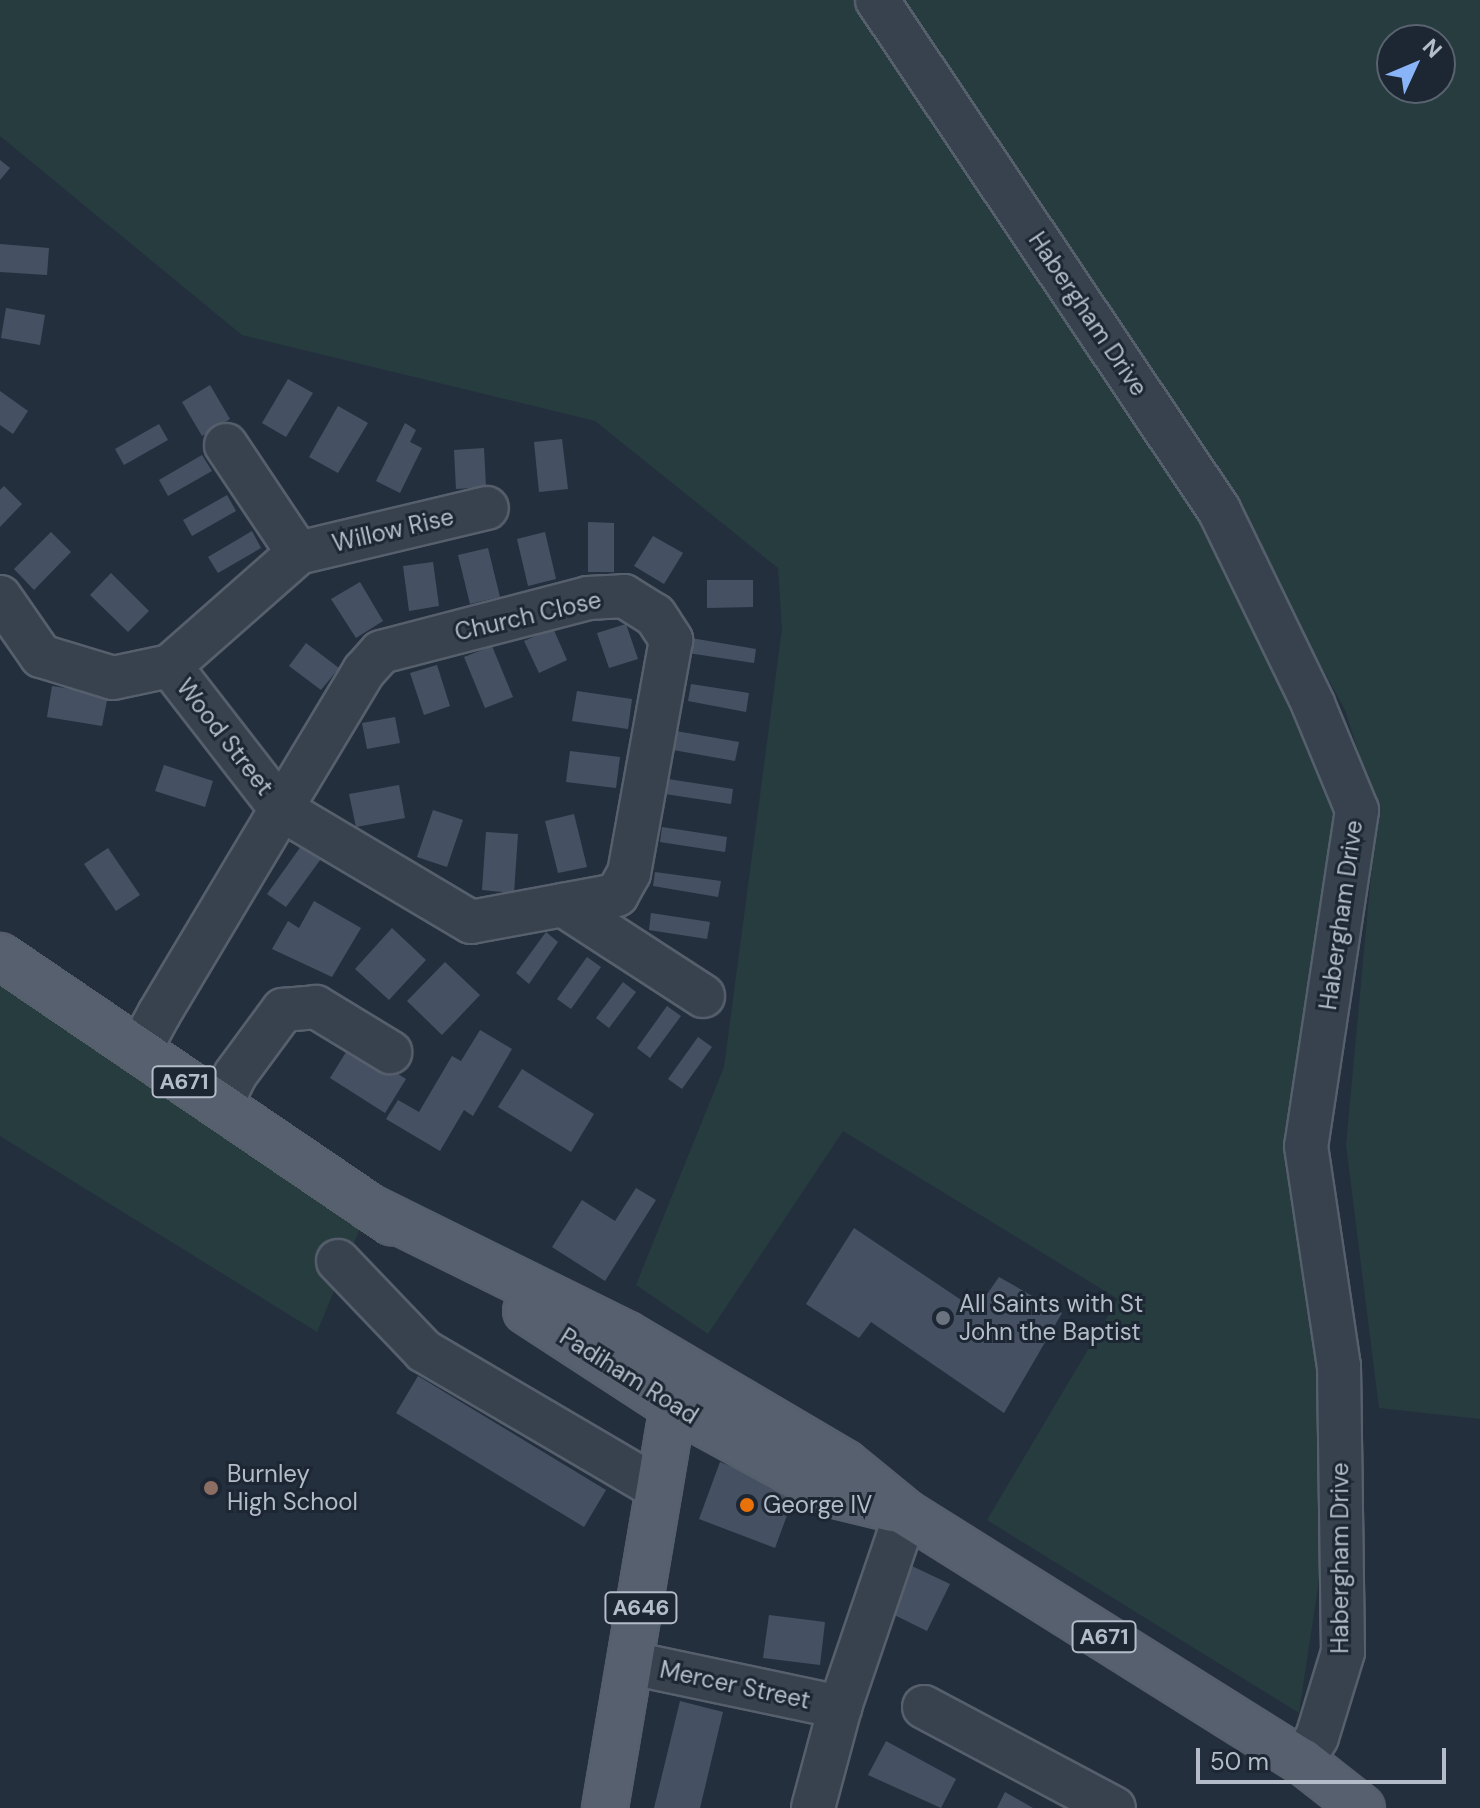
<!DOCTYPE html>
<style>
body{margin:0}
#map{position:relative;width:1480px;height:1808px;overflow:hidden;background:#242f3e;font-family:"DM Sans",sans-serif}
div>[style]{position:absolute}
.green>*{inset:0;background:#263c3f}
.building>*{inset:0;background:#455162}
.roads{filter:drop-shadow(2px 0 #565f6c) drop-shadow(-2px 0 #565f6c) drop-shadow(0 2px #565f6c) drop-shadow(0 -2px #565f6c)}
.minor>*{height:42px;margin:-21px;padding:0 21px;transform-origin:21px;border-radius:21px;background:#38414e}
.major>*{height:44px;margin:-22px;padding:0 22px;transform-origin:22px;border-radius:22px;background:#56606e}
.dots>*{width:22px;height:22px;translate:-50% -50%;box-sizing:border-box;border:4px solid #1d2633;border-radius:50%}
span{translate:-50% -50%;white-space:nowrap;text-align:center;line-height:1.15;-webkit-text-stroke:6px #1d2633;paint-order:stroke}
.shield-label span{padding:2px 6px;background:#1d2633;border:2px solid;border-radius:6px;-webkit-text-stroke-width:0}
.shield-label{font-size:22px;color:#b4bcc9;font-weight:700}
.street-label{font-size:24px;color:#b4bcc9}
.poi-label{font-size:24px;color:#b4bcc9}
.left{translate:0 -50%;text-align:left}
.north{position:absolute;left:1376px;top:24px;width:80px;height:80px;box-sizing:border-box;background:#1d2633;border:2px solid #59626f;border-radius:50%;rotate:46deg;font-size:22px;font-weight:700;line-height:32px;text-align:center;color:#b4bcc9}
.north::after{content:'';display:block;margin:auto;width:28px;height:36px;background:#8ab4f8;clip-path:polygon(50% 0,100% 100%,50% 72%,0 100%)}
.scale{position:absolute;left:1196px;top:1748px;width:250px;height:36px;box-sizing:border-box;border:4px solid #b4bcc9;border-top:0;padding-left:10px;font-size:24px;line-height:28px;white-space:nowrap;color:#b4bcc9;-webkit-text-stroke:6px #1d2633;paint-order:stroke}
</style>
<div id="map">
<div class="green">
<div style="clip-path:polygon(evenodd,0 0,1480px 0,1480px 1419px,1379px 1408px,1346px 1145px,1374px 843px,1368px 782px,1345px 710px,1291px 611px,1346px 815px,1306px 1146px,1340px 1441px,1299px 1713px,987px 1520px,1118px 1299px,843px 1131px,708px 1334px,636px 1285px,724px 1067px,782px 629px,778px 568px,595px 421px,242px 335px,0 136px,0 0,1392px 40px,1440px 40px,1440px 88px,1392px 88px,1392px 40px)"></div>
<div style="clip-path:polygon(0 956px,369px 1207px,317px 1332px,0 1136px)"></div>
</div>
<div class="building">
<div style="clip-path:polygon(0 160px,10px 168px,0 180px)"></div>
<div style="clip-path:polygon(0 244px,49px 248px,47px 275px,0 272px)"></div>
<div style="clip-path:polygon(6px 308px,45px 315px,40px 345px,1px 338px)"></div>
<div style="clip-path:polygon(288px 379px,313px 393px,286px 437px,262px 423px)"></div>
<div style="clip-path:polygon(210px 385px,230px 419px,202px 436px,182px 402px)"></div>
<div style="clip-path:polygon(0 391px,28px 411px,13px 434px,0 425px)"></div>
<div style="clip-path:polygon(338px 406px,368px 423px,338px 473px,309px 457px)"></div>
<div style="clip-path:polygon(405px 423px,416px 430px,410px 442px,422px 448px,400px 493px,376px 481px)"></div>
<div style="clip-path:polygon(159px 424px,168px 440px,124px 465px,115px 449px)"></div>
<div style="clip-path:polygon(562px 439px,568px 489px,539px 492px,534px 442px)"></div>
<div style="clip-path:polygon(484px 448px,486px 487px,456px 489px,454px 450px)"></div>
<div style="clip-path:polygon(202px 455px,212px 471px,168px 496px,159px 480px)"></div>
<div style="clip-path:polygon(4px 486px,22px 504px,0 527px,0 490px)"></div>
<div style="clip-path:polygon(227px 495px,236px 511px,192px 536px,183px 520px)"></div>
<div style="clip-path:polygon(588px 522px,614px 523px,614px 572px,588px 572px)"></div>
<div style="clip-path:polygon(252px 531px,261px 548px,218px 573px,208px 557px)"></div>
<div style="clip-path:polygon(51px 532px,71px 552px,34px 590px,14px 569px)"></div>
<div style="clip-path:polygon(545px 532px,556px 579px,528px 586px,517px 539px)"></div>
<div style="clip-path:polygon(653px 536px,683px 553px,664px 584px,634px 566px)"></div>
<div style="clip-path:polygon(488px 548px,500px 597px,470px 604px,458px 555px)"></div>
<div style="clip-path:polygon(433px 562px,439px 606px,409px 611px,403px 566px)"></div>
<div style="clip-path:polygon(111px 573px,149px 611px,128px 632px,90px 595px)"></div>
<div style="clip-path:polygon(707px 580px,753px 580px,753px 607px,707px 608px)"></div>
<div style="clip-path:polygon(360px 582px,383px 621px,356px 638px,331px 599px)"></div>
<div style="clip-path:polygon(626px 624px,638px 659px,609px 668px,597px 633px)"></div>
<div style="clip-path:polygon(553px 628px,567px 660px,539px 673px,524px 641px)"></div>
<div style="clip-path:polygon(691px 638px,756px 649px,754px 663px,688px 653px)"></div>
<div style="clip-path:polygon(306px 643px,339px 668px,321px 690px,289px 666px)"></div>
<div style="clip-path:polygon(492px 646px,513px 697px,485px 708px,464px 657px)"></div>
<div style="clip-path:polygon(437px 665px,450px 706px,424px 715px,410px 673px)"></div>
<div style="clip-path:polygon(691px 684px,749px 693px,746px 712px,688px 701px)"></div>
<div style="clip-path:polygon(52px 686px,108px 695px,102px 726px,47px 717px)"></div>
<div style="clip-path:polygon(577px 691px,632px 699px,628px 729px,572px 721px)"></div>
<div style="clip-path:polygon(395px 717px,400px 743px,367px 749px,362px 723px)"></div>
<div style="clip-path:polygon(676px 731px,739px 742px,735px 761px,673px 750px)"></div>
<div style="clip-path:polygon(570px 751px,620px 757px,616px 788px,566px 782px)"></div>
<div style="clip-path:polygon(164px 765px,213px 781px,205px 807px,155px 791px)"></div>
<div style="clip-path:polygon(668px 779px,733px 789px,731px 804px,665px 794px)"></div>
<div style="clip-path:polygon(399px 785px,405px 818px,356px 827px,349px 794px)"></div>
<div style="clip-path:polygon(433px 810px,463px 820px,447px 867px,417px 857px)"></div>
<div style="clip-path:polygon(574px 814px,587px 867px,558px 873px,545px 821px)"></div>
<div style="clip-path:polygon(662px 827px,727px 837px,725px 852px,660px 842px)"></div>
<div style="clip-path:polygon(486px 832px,518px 834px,514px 893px,482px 890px)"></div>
<div style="clip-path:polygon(304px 842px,323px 856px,286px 907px,267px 894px)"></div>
<div style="clip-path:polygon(108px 848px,140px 895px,116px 911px,84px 864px)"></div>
<div style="clip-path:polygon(655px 872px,721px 881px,718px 897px,653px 886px)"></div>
<div style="clip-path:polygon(314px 901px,361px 928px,332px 977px,272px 949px,288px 921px,299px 928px)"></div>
<div style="clip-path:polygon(651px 913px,710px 922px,707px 939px,649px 930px)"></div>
<div style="clip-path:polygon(392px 928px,426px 960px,389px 1000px,355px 969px)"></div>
<div style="clip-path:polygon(546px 932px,558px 942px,529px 984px,516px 973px)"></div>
<div style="clip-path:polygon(587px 957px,601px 967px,571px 1009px,557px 999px)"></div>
<div style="clip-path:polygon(445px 962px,480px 995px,442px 1035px,407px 1001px)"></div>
<div style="clip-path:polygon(623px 982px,636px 992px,609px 1028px,596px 1018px)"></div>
<div style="clip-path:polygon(667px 1006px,681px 1016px,650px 1058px,637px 1048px)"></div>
<div style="clip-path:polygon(480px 1030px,512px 1049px,473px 1116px,464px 1110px,440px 1151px,386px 1119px,398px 1100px,419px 1112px,452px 1056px,461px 1061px)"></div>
<div style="clip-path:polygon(698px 1037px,712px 1047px,682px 1089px,668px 1079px)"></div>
<div style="clip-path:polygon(351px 1044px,406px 1079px,385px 1113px,330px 1078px)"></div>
<div style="clip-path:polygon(522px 1069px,594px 1114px,571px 1152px,498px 1107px)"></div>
<div style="clip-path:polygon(636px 1188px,656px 1200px,605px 1281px,552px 1247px,582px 1200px,615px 1221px)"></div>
<div style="clip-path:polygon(854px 1228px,976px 1310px,999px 1277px,1062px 1313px,1004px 1413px,871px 1322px,859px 1338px,806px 1304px)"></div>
<div style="clip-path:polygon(418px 1376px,606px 1490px,584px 1527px,396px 1413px)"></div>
<div style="clip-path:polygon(720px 1462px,796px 1491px,775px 1548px,699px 1519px)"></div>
<div style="clip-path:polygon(899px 1560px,950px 1584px,927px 1631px,876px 1606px)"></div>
<div style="clip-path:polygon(769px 1615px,825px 1622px,820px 1665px,763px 1658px)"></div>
<div style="clip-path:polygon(680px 1701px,723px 1712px,700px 1808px,654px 1808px)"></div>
<div style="clip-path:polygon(886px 1741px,956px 1779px,941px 1808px,868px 1775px)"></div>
<div style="clip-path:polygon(1005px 1792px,1033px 1808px,997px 1808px)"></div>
</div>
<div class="roads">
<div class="minor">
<div style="left:877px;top:0;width:614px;rotate:56.15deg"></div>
<div style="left:1219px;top:510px;width:216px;rotate:64.1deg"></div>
<div style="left:1313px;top:704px;width:115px;rotate:67.5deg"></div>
<div style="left:1357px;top:810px;width:340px;rotate:98.6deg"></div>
<div style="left:1306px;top:1146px;width:222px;rotate:81.5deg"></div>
<div style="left:1339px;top:1366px;width:286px;rotate:89.2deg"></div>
<div style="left:1343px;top:1652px;width:89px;rotate:107deg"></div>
<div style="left:1317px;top:1737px;width:28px;rotate:122deg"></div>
<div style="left:226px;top:445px;width:130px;rotate:56.3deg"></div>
<div style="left:0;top:597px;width:72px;rotate:55.2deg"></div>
<div style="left:41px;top:656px;width:75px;rotate:17deg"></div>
<div style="left:113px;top:678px;width:58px;rotate:-11.9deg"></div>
<div style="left:170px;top:666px;width:171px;rotate:-41.4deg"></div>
<div style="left:298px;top:553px;width:194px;rotate:-13.4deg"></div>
<div style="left:563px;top:905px;width:167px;rotate:33deg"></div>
<div style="left:139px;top:1051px;width:42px;rotate:-61.6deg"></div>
<div style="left:159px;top:1014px;width:239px;rotate:-59.2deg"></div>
<div style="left:281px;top:809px;width:161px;rotate:-59deg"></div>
<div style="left:364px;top:671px;width:25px;rotate:-48deg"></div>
<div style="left:381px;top:652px;width:214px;rotate:-14.6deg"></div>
<div style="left:588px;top:598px;width:36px;rotate:-3deg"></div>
<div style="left:624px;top:596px;width:36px;rotate:32deg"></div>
<div style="left:655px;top:615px;width:30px;rotate:57deg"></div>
<div style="left:671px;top:640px;width:237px;rotate:100.2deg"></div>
<div style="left:629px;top:873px;width:25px;rotate:119deg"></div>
<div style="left:617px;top:895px;width:148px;rotate:169.5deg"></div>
<div style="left:471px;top:922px;width:221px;rotate:-149.3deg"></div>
<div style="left:281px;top:809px;width:181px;rotate:-127.8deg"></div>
<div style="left:220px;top:1106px;width:34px;rotate:-64deg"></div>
<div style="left:235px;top:1075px;width:81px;rotate:-53.6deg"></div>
<div style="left:283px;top:1010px;width:33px;rotate:-5deg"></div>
<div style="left:316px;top:1007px;width:87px;rotate:31.3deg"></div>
<div style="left:338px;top:1261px;width:124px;rotate:46.3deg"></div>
<div style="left:424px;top:1351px;width:273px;rotate:30.4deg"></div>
<div style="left:631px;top:1663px;width:214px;rotate:11.9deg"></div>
<div style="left:924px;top:1707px;width:215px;rotate:28deg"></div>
<div style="left:813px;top:1808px;width:105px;rotate:-75deg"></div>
<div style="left:840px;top:1707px;width:205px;rotate:-71.2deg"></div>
</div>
<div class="major">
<div style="left:0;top:956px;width:474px;rotate:34.2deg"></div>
<div style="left:369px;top:1207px;width:287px;rotate:26.3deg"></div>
<div style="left:626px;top:1334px;width:254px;rotate:30.5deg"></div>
<div style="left:845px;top:1463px;width:79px;rotate:39.3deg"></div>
<div style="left:906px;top:1513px;width:467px;rotate:32.1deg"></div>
<div style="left:1302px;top:1761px;width:76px;rotate:38.1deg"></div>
<div style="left:526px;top:1311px;width:176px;rotate:33.1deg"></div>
<div style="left:673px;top:1407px;width:184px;rotate:28.5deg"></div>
<div style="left:835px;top:1495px;width:60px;rotate:13.6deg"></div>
<div style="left:605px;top:1808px;width:433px;rotate:-80.4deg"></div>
</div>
</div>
<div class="dots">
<div style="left:943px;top:1318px;background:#6b7280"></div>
<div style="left:211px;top:1488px;background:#8d6e63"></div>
<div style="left:747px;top:1505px;background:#e8710a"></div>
</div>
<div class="shield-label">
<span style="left:184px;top:1082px">A671</span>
<span style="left:641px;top:1608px">A646</span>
<span style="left:1104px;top:1637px">A671</span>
</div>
<div class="street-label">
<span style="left:1088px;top:314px;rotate:56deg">Habergham Drive</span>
<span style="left:393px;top:530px;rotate:-13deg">Willow Rise</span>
<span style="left:528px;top:616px;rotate:-13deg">Church Close</span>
<span style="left:225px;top:737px;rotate:52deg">Wood Street</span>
<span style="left:1341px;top:915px;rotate:-82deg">Habergham Drive</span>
<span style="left:629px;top:1376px;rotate:32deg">Padiham Road</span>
<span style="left:1340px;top:1558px;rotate:-90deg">Habergham Drive</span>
<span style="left:735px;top:1685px;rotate:12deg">Mercer Street</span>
</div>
<div class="poi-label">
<span class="left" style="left:959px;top:1318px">All Saints with St<br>John the Baptist</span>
<span class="left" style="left:227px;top:1488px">Burnley<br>High School</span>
<span class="left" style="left:763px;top:1505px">George IV</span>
</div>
<div class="north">N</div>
<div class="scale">50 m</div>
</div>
